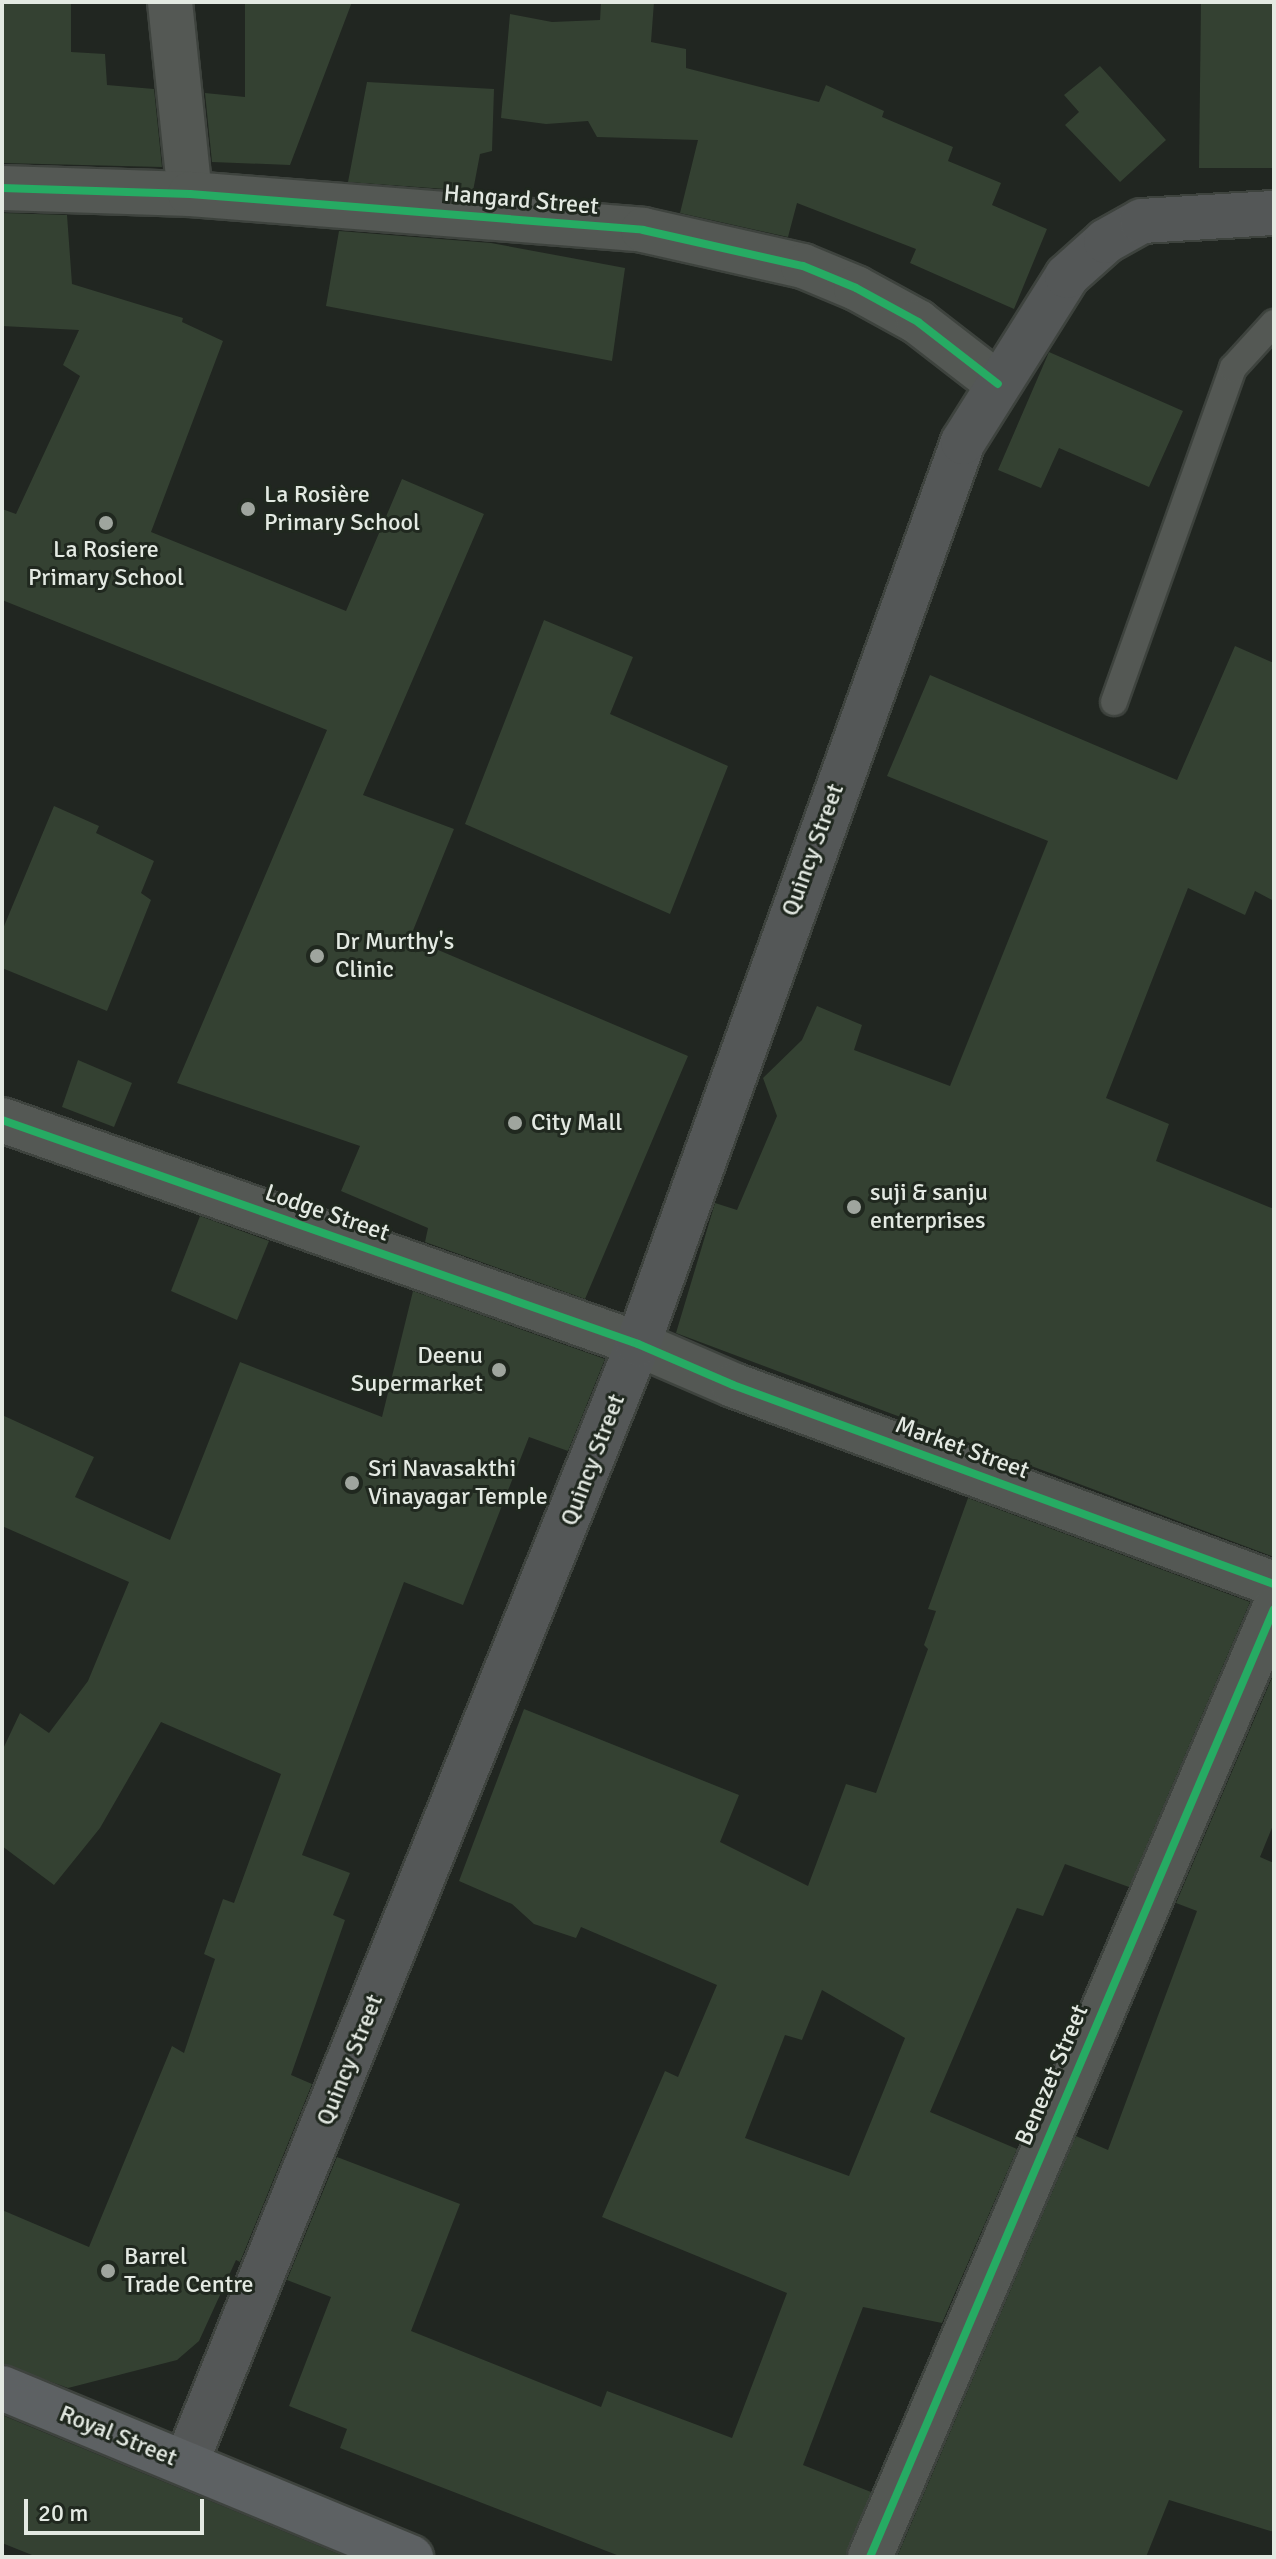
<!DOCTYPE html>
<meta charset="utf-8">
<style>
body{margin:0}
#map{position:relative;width:1276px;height:2559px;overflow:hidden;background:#212621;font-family:Signika,sans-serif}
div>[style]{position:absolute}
.building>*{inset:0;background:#344132}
.roads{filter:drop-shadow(2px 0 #3e433e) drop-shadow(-2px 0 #3e433e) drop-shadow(0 2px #3e433e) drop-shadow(0 -2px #3e433e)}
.service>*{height:26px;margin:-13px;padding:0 13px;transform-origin:13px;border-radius:13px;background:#545854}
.minor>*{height:44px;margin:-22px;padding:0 22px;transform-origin:22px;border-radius:22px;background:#545854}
.secondary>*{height:44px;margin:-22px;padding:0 22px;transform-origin:22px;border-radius:22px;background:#545757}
.primary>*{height:44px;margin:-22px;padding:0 22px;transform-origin:22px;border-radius:22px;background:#5d6163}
.cycleway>*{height:8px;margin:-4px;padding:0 4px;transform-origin:4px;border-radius:4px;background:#26ab63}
.dots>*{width:22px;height:22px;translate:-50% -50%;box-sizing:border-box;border:4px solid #20281f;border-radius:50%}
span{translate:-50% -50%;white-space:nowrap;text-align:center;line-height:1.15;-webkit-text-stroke:6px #20281f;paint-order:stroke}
.street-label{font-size:24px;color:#e3e9e2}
.poi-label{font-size:24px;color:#e3e9e2}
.left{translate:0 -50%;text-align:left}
.right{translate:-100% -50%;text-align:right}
.frame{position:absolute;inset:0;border:4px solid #e3e9e2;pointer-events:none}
.scale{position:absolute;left:24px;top:2499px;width:180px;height:36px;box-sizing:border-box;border:4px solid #e3e9e2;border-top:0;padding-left:10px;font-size:24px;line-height:28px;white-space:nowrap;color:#e3e9e2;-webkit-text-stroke:6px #20281f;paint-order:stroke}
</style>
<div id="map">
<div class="building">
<div style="clip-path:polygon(2px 2px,71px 2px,71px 52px,105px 54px,107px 85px,154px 89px,162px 167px,2px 163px)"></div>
<div style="clip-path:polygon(245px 2px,352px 2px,290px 165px,212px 162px,205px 93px,245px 97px)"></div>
<div style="clip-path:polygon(601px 2px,654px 2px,651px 42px,686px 49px,686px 68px,819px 102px,826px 85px,884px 111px,882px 117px,953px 147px,948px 161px,1001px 183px,992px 205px,1047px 229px,1014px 309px,910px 263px,916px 249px,797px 203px,788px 237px,680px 213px,698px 140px,597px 137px,588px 121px,546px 124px,501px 118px,510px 14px,552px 22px,600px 20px)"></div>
<div style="clip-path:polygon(1201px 2px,1274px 2px,1274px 168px,1199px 168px)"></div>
<div style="clip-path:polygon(1100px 66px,1166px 140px,1120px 182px,1065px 125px,1079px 112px,1064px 95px)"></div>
<div style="clip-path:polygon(367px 82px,494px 89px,492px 151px,480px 154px,473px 191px,348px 182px)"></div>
<div style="clip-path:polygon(2px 213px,67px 215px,72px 284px,183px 318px,182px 322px,223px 341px,151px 532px,346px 611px,402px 479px,484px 514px,363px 795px,454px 829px,410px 938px,688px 1056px,585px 1299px,425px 1242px,428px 1228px,341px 1191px,360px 1146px,177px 1083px,327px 730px,2px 600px,2px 509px,16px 514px,80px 376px,63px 365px,79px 330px,2px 326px)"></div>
<div style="clip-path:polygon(339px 231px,491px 243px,625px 268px,612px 361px,326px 306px)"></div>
<div style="clip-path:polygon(1049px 352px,1183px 411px,1149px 487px,1059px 448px,1041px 488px,998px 470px)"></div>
<div style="clip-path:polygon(544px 620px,633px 657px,610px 714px,728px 766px,670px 914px,465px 824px)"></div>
<div style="clip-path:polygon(1235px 646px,1274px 663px,1274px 901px,1255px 891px,1245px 915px,1188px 888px,1106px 1098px,1169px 1124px,1156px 1161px,1274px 1209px,1274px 1557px,676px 1333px,715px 1203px,737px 1210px,777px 1116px,763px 1078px,802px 1040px,817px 1006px,862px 1025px,854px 1050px,950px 1086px,1048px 841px,887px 776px,930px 675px,1177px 780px)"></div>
<div style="clip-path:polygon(54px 806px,99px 826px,96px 833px,154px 861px,141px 893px,151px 900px,107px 1011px,2px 968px,2px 931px)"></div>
<div style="clip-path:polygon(78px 1060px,132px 1083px,114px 1127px,62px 1107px)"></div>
<div style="clip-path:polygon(200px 1216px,269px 1241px,237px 1320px,171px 1291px)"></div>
<div style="clip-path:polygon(413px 1291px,605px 1359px,568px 1451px,529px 1437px,463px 1605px,404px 1582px,302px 1855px,350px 1873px,333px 1915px,345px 1920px,291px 2075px,312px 2084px,240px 2262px,236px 2260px,199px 2341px,177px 2360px,68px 2388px,2px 2364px,2px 2210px,89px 2247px,172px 2046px,184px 2053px,215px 1959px,204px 1954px,223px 1899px,234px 1903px,281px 1774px,161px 1722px,100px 1828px,54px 1885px,2px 1846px,2px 1751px,20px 1713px,49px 1733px,88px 1681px,129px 1582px,2px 1526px,2px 1415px,94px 1457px,75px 1497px,170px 1540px,240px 1362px,382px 1417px)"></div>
<div style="clip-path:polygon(evenodd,968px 1498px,1250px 1602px,1129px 1887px,1065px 1864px,1043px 1916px,1017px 1908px,930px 2112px,1017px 2149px,942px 2323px,863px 2307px,803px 2465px,871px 2492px,846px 2557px,622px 2557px,340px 2448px,347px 2429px,289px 2406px,331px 2297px,287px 2280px,337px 2157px,460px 2204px,411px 2331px,601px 2407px,607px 2391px,732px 2438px,787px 2293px,602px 2217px,665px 2071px,678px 2077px,717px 1985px,581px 1927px,576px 1938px,534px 1924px,512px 1904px,459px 1881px,524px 1709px,739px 1795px,720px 1842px,808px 1886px,846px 1784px,876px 1793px,928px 1649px,924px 1645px,936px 1611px,928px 1609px,968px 1498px,822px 1990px,905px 2038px,849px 2176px,745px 2138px,785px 2035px,802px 2040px,822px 1990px)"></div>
<div style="clip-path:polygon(1274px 1673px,1274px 1823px,1260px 1857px,1274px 1863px,1274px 2532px,1169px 2500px,1146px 2557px,897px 2557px,1076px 2136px,1108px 2150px,1197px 1911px,1176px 1903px)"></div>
<div style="clip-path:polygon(2px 2415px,346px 2557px,37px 2557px,2px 2543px)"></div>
</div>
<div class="roads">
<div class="service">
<div style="left:1114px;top:702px;width:355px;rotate:-70.4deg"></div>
<div style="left:1233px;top:368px;width:61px;rotate:-47.7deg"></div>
</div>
<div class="minor">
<div style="left:170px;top:2px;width:193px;rotate:84.1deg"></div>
<div style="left:2px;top:188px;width:188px;rotate:1.8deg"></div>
<div style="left:190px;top:194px;width:454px;rotate:4.5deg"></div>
<div style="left:643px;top:230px;width:164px;rotate:12.7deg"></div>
<div style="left:803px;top:266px;width:57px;rotate:22.5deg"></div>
<div style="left:856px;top:288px;width:71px;rotate:28.7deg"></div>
<div style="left:918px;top:322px;width:101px;rotate:37.8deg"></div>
<div style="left:2px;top:1120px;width:674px;rotate:19.4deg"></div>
<div style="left:638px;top:1344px;width:103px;rotate:23.3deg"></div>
<div style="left:733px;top:1385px;width:576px;rotate:20.2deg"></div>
<div style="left:870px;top:2557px;width:1030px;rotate:-66.92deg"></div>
</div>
<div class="secondary">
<div style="left:186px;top:2463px;width:1207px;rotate:-68deg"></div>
<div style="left:638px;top:1344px;width:959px;rotate:-70.19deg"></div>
<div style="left:963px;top:442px;width:196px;rotate:-57.9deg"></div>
<div style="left:1067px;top:276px;width:52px;rotate:-41.9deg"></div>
<div style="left:1106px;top:241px;width:41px;rotate:-29.1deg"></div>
<div style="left:1142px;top:221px;width:132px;rotate:-3.5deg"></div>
</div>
<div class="primary">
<div style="left:2px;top:2388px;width:443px;rotate:22.5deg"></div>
</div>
</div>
<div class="cycleway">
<div style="left:2px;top:188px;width:188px;rotate:1.8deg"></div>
<div style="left:190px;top:194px;width:454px;rotate:4.5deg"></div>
<div style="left:643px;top:230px;width:164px;rotate:12.7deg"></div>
<div style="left:803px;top:266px;width:57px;rotate:22.5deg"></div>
<div style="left:856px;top:288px;width:71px;rotate:28.7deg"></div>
<div style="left:918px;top:322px;width:101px;rotate:37.8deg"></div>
<div style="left:2px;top:1120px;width:674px;rotate:19.4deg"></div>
<div style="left:638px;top:1344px;width:103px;rotate:23.3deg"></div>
<div style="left:733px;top:1385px;width:576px;rotate:20.2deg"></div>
<div style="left:870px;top:2557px;width:1030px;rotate:-66.92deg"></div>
</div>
<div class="dots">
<div style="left:248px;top:509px;background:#9fa59e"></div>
<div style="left:106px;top:523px;background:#9fa59e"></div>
<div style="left:317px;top:956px;background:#9fa59e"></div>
<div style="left:515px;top:1123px;background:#9fa59e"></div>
<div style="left:854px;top:1207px;background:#9fa59e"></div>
<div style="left:499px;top:1370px;background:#9fa59e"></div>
<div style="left:352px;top:1483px;background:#9fa59e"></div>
<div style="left:108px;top:2271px;background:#9fa59e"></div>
</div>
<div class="street-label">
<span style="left:521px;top:200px;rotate:5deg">Hangard Street</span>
<span style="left:813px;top:850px;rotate:-70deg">Quincy Street</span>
<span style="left:327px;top:1213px;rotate:19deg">Lodge Street</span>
<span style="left:962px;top:1448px;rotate:20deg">Market Street</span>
<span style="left:593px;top:1460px;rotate:-69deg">Quincy Street</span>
<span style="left:350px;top:2060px;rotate:-68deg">Quincy Street</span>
<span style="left:1052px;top:2075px;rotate:-67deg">Benezet Street</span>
<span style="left:118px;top:2436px;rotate:22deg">Royal Street</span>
</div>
<div class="poi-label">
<span class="left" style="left:264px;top:509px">La Rosière<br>Primary School</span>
<span style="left:106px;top:564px">La Rosiere<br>Primary School</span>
<span class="left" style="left:335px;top:956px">Dr Murthy's<br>Clinic</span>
<span class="left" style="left:531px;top:1123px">City Mall</span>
<span class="left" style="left:870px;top:1207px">suji &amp; sanju<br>enterprises</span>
<span class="right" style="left:483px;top:1370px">Deenu<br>Supermarket</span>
<span class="left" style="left:368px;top:1483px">Sri Navasakthi<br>Vinayagar Temple</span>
<span class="left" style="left:124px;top:2271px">Barrel<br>Trade Centre</span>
</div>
<div class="frame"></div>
<div class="scale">20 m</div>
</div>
